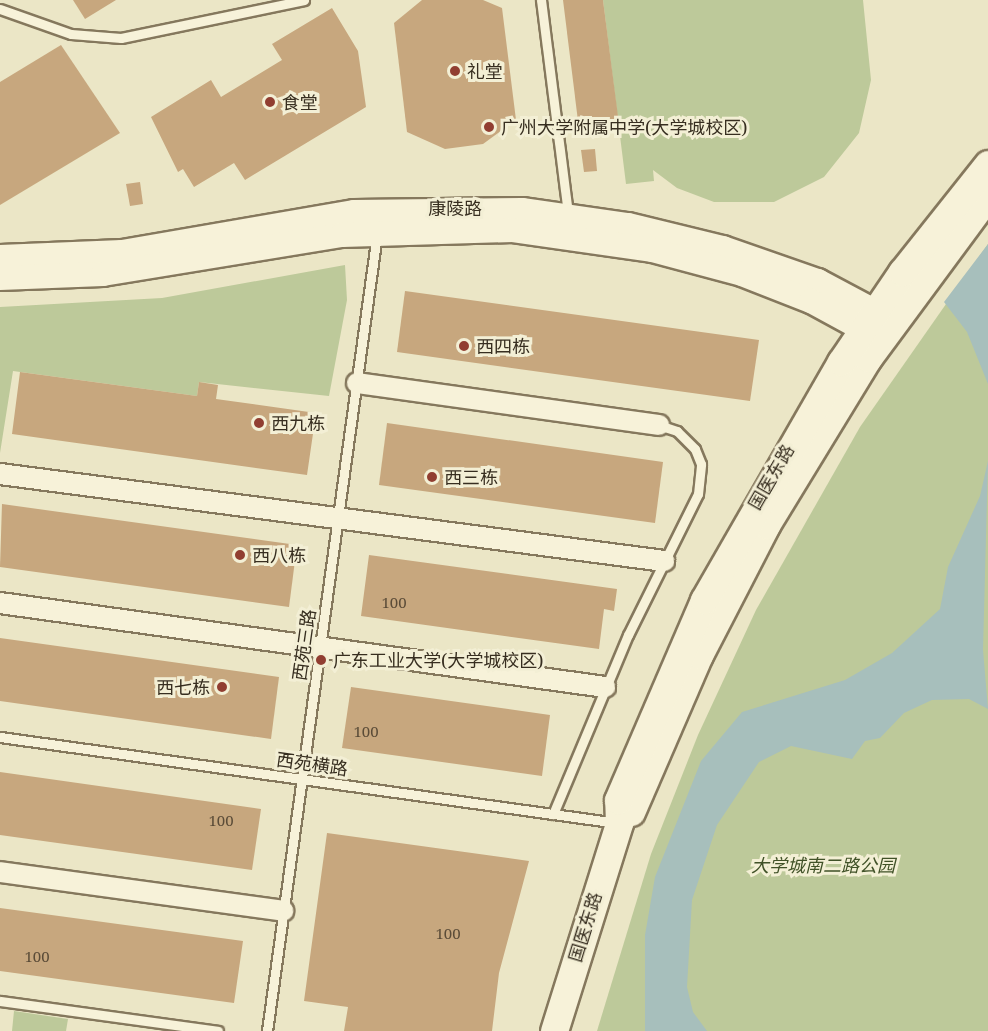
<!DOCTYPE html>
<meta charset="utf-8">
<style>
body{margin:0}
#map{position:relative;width:988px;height:1031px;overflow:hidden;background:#ebe6c6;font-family:"Noto Serif","Noto Sans SC",serif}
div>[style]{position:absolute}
.green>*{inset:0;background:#bdc99a}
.water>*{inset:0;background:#a7bfbc}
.building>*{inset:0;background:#c7a77e}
.roads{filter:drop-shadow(2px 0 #85785d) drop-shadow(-2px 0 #85785d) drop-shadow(0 2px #85785d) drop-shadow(0 -2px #85785d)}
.service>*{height:9px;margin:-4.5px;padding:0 4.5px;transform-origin:4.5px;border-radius:4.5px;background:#f7f2d9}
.minor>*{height:20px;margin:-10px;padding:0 10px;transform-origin:10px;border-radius:10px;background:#f7f2d9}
.tertiary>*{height:24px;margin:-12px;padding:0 12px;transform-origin:12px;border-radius:12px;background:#f7f2d9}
.secondary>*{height:27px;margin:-13.5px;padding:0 13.5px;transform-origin:13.5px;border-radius:13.5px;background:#f7f2d9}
.dots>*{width:16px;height:16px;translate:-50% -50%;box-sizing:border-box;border:3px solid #f3efd5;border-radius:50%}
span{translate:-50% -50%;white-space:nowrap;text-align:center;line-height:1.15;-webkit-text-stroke:6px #f3efd5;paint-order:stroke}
.number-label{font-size:15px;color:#5b4c38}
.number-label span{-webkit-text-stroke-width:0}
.poi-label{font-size:18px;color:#372e20}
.left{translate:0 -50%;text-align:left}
.right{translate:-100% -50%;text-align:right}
.street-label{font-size:18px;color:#372e20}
.park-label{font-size:18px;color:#415228;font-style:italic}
</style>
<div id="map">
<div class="green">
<div style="clip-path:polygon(603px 0,863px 0,871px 80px,859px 133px,824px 177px,774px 202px,714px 202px,677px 188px,653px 170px,654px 181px,626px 184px)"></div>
<div style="clip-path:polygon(988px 244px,988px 1031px,597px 1031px,651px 854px,698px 735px,756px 610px,860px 427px)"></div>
<div style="clip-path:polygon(345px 265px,347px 300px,329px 396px,199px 382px,197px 396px,13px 371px,0 453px,0 307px,162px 298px)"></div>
<div style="clip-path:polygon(14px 1011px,68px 1019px,66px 1031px,12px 1031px)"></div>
</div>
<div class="water">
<div style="clip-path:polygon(988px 244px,988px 384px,967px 332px,944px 302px)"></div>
<div style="clip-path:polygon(988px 461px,983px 650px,988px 709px,969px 699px,932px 700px,904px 713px,880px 738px,865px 741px,852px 759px,791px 746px,759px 762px,717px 825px,692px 900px,687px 987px,693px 1012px,707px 1031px,645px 1031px,645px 935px,655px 877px,701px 761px,742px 712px,845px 680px,892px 653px,940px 609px,948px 567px,980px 496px)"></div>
</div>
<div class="building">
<div style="clip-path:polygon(73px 0,116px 0,85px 19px)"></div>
<div style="clip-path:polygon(422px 0,483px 0,502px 8px,516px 120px,483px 144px,445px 149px,407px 132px,394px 23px)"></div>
<div style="clip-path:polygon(563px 0,603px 0,619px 124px,579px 129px)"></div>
<div style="clip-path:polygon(332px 8px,358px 51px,366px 107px,245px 180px,234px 163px,194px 187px,183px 169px,178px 172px,151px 117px,211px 80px,221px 97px,282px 60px,272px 44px)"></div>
<div style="clip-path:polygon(61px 45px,120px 133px,0 205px,0 82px)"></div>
<div style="clip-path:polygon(595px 149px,597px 171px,584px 172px,581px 150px)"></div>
<div style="clip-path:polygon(140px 182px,143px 204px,130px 206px,126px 184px)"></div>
<div style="clip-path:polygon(405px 291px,759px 340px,750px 401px,397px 352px)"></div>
<div style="clip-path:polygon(20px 372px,197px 396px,199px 382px,218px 385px,216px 399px,316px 413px,307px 475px,12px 434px)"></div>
<div style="clip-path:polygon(387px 423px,663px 462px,655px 523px,379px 485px)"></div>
<div style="clip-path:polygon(2px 504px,297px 545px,289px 607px,0 567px)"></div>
<div style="clip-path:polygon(369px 555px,617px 589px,614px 611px,604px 609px,599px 649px,361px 616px)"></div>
<div style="clip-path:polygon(0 638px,279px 677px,271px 739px,0 701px)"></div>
<div style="clip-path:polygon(351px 687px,550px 715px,542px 776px,342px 748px)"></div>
<div style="clip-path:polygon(0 772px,261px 809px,252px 870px,0 835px)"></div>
<div style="clip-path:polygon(327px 833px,529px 861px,499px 973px,492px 1031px,344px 1031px,348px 1007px,304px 1001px)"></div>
<div style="clip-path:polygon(0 908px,243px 941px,234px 1003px,0 971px)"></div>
</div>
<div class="roads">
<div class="service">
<div style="left:541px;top:0;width:217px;rotate:82.8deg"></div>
<div style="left:0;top:9px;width:75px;rotate:19.4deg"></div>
<div style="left:71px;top:34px;width:50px;rotate:4.6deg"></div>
<div style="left:121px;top:38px;width:187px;rotate:-11.7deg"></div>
<div style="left:0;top:737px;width:623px;rotate:7.93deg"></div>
<div style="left:553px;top:814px;width:194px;rotate:-67.3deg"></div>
<div style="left:628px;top:635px;width:157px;rotate:-63.6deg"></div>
<div style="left:698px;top:494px;width:30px;rotate:-84deg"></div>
<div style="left:701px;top:464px;width:16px;rotate:-112deg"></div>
<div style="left:695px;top:449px;width:25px;rotate:-135deg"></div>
<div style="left:677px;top:431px;width:19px;rotate:-162deg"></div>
<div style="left:0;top:1001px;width:220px;rotate:7.8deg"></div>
<div style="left:267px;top:1031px;width:805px;rotate:-82.14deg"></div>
</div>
<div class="minor">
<div style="left:357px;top:383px;width:305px;rotate:7.9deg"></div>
<div style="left:0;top:474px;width:670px;rotate:7.46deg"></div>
<div style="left:0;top:603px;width:611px;rotate:7.9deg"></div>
<div style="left:0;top:872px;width:286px;rotate:7.8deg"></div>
</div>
<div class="tertiary">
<div style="left:0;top:257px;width:122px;rotate:-2.3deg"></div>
<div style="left:122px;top:252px;width:235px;rotate:-9.8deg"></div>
<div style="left:354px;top:212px;width:168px;rotate:-0.7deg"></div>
<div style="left:522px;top:210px;width:107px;rotate:8.1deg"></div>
<div style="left:628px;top:225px;width:98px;rotate:13.6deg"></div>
<div style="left:723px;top:248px;width:101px;rotate:19.2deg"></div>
<div style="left:818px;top:281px;width:83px;rotate:28.1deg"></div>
<div style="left:0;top:278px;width:103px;rotate:-2.2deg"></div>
<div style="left:103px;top:274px;width:242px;rotate:-9.3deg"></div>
<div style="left:342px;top:235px;width:171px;rotate:-1.7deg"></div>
<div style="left:513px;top:230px;width:140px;rotate:8.2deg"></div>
<div style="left:652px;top:250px;width:93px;rotate:14.9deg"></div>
<div style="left:742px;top:274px;width:74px;rotate:21.4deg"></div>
<div style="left:811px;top:301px;width:80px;rotate:28.5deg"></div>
</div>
<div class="secondary">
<div style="left:631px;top:812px;width:171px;rotate:-66.6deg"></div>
<div style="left:699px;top:655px;width:146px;rotate:-62.7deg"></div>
<div style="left:766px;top:525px;width:196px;rotate:-58.6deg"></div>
<div style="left:868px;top:358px;width:202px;rotate:-53.5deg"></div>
<div style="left:554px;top:1031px;width:218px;rotate:-72.6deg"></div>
<div style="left:619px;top:823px;width:23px;rotate:-92deg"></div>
<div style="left:618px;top:800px;width:218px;rotate:-66.7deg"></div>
<div style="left:704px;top:600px;width:275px;rotate:-60.1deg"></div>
<div style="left:841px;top:362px;width:109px;rotate:-55.9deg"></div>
<div style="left:902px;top:272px;width:138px;rotate:-51.5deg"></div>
</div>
</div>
<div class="dots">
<div style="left:455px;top:71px;background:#913e31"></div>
<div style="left:270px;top:102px;background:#913e31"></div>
<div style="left:489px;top:127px;background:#913e31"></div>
<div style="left:464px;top:346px;background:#913e31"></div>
<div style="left:259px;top:423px;background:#913e31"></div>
<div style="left:432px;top:477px;background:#913e31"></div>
<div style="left:240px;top:555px;background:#913e31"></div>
<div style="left:321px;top:660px;background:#913e31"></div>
<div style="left:222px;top:687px;background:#913e31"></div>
</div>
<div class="number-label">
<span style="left:394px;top:603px">100</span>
<span style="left:366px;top:732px">100</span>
<span style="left:221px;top:821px">100</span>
<span style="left:448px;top:934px">100</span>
<span style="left:37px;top:957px">100</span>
</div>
<div class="poi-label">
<span class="left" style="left:467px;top:71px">礼堂</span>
<span class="left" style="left:282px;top:102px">食堂</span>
<span class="left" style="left:501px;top:127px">广州大学附属中学(大学城校区)</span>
<span class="left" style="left:476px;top:346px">西四栋</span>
<span class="left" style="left:271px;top:423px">西九栋</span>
<span class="left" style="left:444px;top:477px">西三栋</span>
<span class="left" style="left:252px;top:555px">西八栋</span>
<span class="left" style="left:333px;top:660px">广东工业大学(大学城校区)</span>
<span class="right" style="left:210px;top:687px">西七栋</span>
</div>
<div class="street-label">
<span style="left:455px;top:208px">康陵路</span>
<span style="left:771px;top:477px;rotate:-60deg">国医东路</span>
<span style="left:304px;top:645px;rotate:-82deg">西苑三路</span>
<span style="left:312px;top:764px;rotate:8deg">西苑横路</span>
<span style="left:585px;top:927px;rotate:-73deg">国医东路</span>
</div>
<div class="park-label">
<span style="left:823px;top:865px">大学城南二路公园</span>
</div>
</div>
